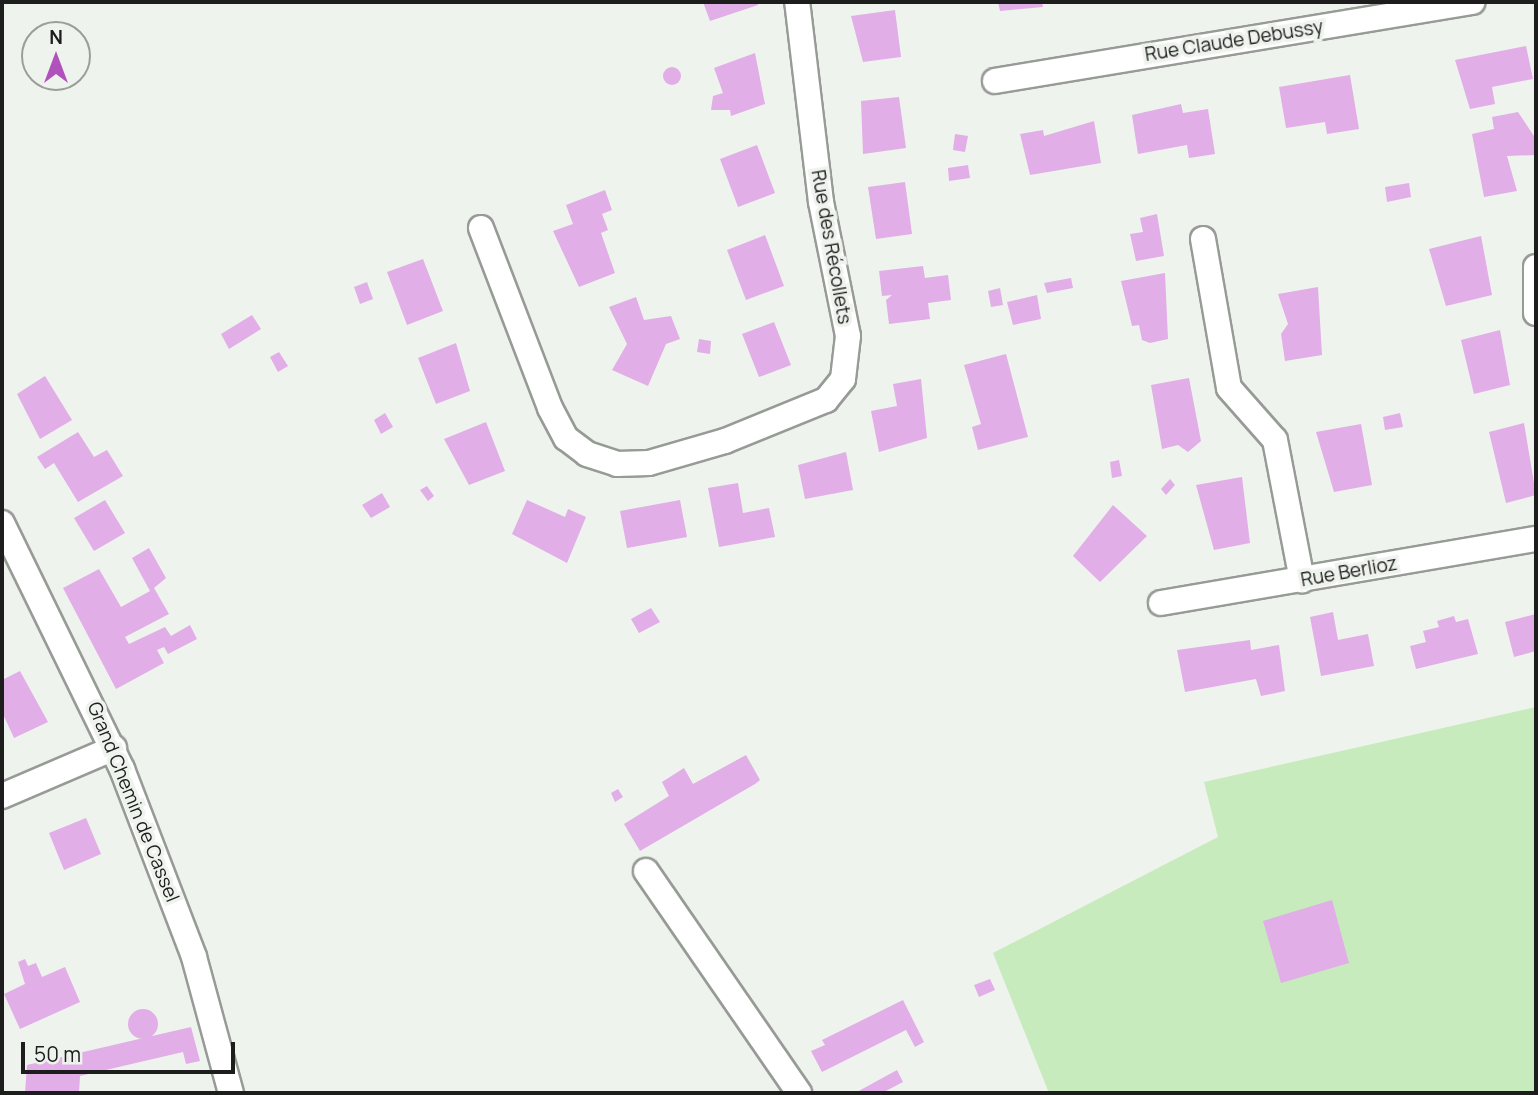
<!DOCTYPE html>
<meta charset="utf-8">
<style>
body{margin:0}
#map{position:relative;width:1538px;height:1095px;overflow:hidden;background:#eff3ed;font-family:Manrope,sans-serif}
div>[style]{position:absolute}
.green>*{inset:0;background:#c7ebbc}
.building>*{inset:0;background:#e1aee7}
.round{border-radius:50%}
.roads{filter:drop-shadow(2px 0 #979b96) drop-shadow(-2px 0 #979b96) drop-shadow(0 2px #979b96) drop-shadow(0 -2px #979b96)}
.street>*{height:24px;margin:-12px;padding:0 12px;transform-origin:12px;border-radius:12px;background:#fff}
span{translate:-50% -50%;white-space:nowrap;text-align:center;line-height:1.15;-webkit-text-stroke:7px #eff3ed;paint-order:stroke}
.street-label{font-size:19px;color:#1c1d1c}
.frame{position:absolute;inset:0;border:4px solid #1c1d1c;pointer-events:none}
.north{position:absolute;left:21px;top:21px;width:70px;height:70px;box-sizing:border-box;background:#eff3ed;border:2px solid #9b9d99;border-radius:50%;rotate:0deg;font-size:19px;font-weight:700;line-height:28px;text-align:center;color:#1c1d1c}
.north::after{content:'';display:block;margin:auto;width:24px;height:32px;background:#b052bc;clip-path:polygon(50% 0,100% 100%,50% 72%,0 100%)}
.scale{position:absolute;left:21px;top:1042px;width:214px;height:32px;box-sizing:border-box;border:4px solid #1c1d1c;border-top:0;padding-left:9px;font-size:21px;line-height:24px;white-space:nowrap;color:#1c1d1c;-webkit-text-stroke:5px #eff3ed;paint-order:stroke}
</style>
<div id="map">
<div class="green">
<div style="clip-path:polygon(1536px 707px,1536px 1093px,1049px 1093px,993px 953px,1218px 837px,1204px 782px)"></div>
</div>
<div class="building">
<div style="clip-path:polygon(703px 2px,757px 2px,758px 5px,710px 21px)"></div>
<div style="clip-path:polygon(998px 2px,1042px 2px,1043px 7px,1000px 11px)"></div>
<div style="clip-path:polygon(895px 10px,901px 57px,863px 62px,851px 16px)"></div>
<div style="clip-path:polygon(1526px 46px,1533px 79px,1492px 87px,1495px 104px,1470px 109px,1455px 60px)"></div>
<div style="clip-path:polygon(755px 53px,765px 104px,731px 116px,730px 110px,711px 110px,713px 96px,723px 93px,714px 68px)"></div>
<div class="round" style="left:663px;top:67px;width:18px;height:18px"></div>
<div style="clip-path:polygon(1350px 75px,1359px 129px,1327px 134px,1325px 122px,1286px 128px,1279px 87px)"></div>
<div style="clip-path:polygon(899px 97px,906px 148px,863px 154px,861px 101px)"></div>
<div style="clip-path:polygon(1181px 104px,1183px 113px,1208px 109px,1215px 154px,1189px 158px,1187px 145px,1138px 154px,1132px 115px)"></div>
<div style="clip-path:polygon(1518px 112px,1536px 139px,1536px 155px,1507px 156px,1517px 191px,1484px 197px,1472px 134px,1494px 129px,1492px 117px)"></div>
<div style="clip-path:polygon(1094px 121px,1101px 163px,1030px 175px,1020px 134px,1043px 130px,1044px 136px)"></div>
<div style="clip-path:polygon(955px 134px,968px 136px,965px 152px,953px 150px)"></div>
<div style="clip-path:polygon(757px 145px,775px 193px,738px 207px,720px 159px)"></div>
<div style="clip-path:polygon(968px 165px,970px 178px,949px 181px,948px 168px)"></div>
<div style="clip-path:polygon(905px 182px,912px 234px,876px 239px,868px 187px)"></div>
<div style="clip-path:polygon(1409px 183px,1411px 197px,1387px 202px,1385px 187px)"></div>
<div style="clip-path:polygon(605px 190px,612px 210px,602px 214px,608px 230px,601px 233px,615px 273px,579px 287px,553px 231px,573px 224px,566px 205px)"></div>
<div style="clip-path:polygon(1157px 214px,1164px 256px,1136px 261px,1130px 234px,1143px 232px,1140px 218px)"></div>
<div style="clip-path:polygon(765px 235px,784px 286px,746px 300px,727px 250px)"></div>
<div style="clip-path:polygon(1481px 236px,1492px 295px,1446px 306px,1429px 249px)"></div>
<div style="clip-path:polygon(423px 259px,443px 311px,407px 325px,387px 272px)"></div>
<div style="clip-path:polygon(923px 266px,925px 278px,948px 275px,951px 300px,928px 303px,930px 319px,889px 324px,886px 300px,892px 295px,882px 296px,879px 271px)"></div>
<div style="clip-path:polygon(1165px 273px,1168px 339px,1150px 343px,1142px 340px,1139px 325px,1132px 326px,1121px 281px)"></div>
<div style="clip-path:polygon(1071px 278px,1073px 288px,1047px 293px,1044px 283px)"></div>
<div style="clip-path:polygon(367px 282px,373px 299px,360px 304px,354px 287px)"></div>
<div style="clip-path:polygon(1318px 287px,1322px 355px,1285px 361px,1281px 334px,1288px 324px,1278px 294px)"></div>
<div style="clip-path:polygon(1000px 288px,1003px 305px,991px 307px,988px 291px)"></div>
<div style="clip-path:polygon(1037px 295px,1041px 319px,1013px 325px,1007px 302px)"></div>
<div style="clip-path:polygon(636px 297px,644px 320px,671px 316px,680px 339px,666px 344px,648px 386px,612px 370px,627px 344px,609px 307px)"></div>
<div style="clip-path:polygon(252px 315px,261px 329px,229px 349px,221px 334px)"></div>
<div style="clip-path:polygon(774px 322px,791px 365px,759px 377px,742px 334px)"></div>
<div style="clip-path:polygon(1500px 330px,1510px 385px,1474px 394px,1461px 340px)"></div>
<div style="clip-path:polygon(699px 339px,711px 341px,710px 354px,697px 352px)"></div>
<div style="clip-path:polygon(456px 343px,470px 391px,436px 404px,418px 358px)"></div>
<div style="clip-path:polygon(279px 352px,288px 366px,278px 372px,270px 357px)"></div>
<div style="clip-path:polygon(1006px 354px,1028px 437px,978px 450px,972px 427px,981px 424px,964px 365px)"></div>
<div style="clip-path:polygon(45px 376px,72px 420px,40px 439px,17px 394px)"></div>
<div style="clip-path:polygon(1189px 378px,1201px 441px,1188px 452px,1178px 445px,1162px 449px,1151px 385px)"></div>
<div style="clip-path:polygon(921px 379px,927px 438px,879px 452px,871px 411px,897px 406px,893px 384px)"></div>
<div style="clip-path:polygon(385px 413px,393px 427px,381px 434px,374px 420px)"></div>
<div style="clip-path:polygon(1400px 413px,1403px 427px,1385px 430px,1383px 417px)"></div>
<div style="clip-path:polygon(486px 422px,505px 471px,469px 485px,444px 439px)"></div>
<div style="clip-path:polygon(1524px 423px,1536px 495px,1506px 503px,1489px 432px)"></div>
<div style="clip-path:polygon(1361px 424px,1372px 485px,1334px 492px,1316px 432px)"></div>
<div style="clip-path:polygon(78px 432px,94px 457px,107px 450px,123px 476px,78px 502px,54px 463px,45px 469px,37px 457px)"></div>
<div style="clip-path:polygon(846px 452px,853px 490px,805px 499px,798px 465px)"></div>
<div style="clip-path:polygon(1119px 460px,1122px 476px,1112px 478px,1110px 462px)"></div>
<div style="clip-path:polygon(1242px 477px,1250px 543px,1214px 550px,1196px 485px)"></div>
<div style="clip-path:polygon(1170px 479px,1175px 485px,1166px 495px,1161px 489px)"></div>
<div style="clip-path:polygon(738px 483px,743px 513px,769px 508px,775px 537px,719px 547px,708px 488px)"></div>
<div style="clip-path:polygon(427px 486px,434px 496px,428px 501px,420px 490px)"></div>
<div style="clip-path:polygon(382px 493px,390px 507px,371px 518px,362px 505px)"></div>
<div style="clip-path:polygon(105px 500px,125px 533px,94px 551px,74px 518px)"></div>
<div style="clip-path:polygon(527px 500px,565px 517px,568px 509px,586px 517px,567px 563px,512px 534px)"></div>
<div style="clip-path:polygon(680px 500px,687px 537px,627px 548px,620px 511px)"></div>
<div style="clip-path:polygon(1113px 505px,1147px 536px,1100px 582px,1073px 556px)"></div>
<div style="clip-path:polygon(149px 548px,166px 578px,154px 588px,169px 614px,125px 637px,129px 644px,165px 627px,171px 636px,190px 625px,197px 639px,168px 654px,164px 647px,157px 650px,164px 663px,116px 689px,63px 588px,99px 569px,121px 607px,150px 591px,132px 558px)"></div>
<div style="clip-path:polygon(651px 608px,660px 622px,639px 633px,631px 619px)"></div>
<div style="clip-path:polygon(1333px 612px,1338px 640px,1368px 634px,1374px 666px,1321px 676px,1310px 617px)"></div>
<div style="clip-path:polygon(1536px 614px,1536px 651px,1514px 657px,1505px 622px)"></div>
<div style="clip-path:polygon(1454px 616px,1456px 622px,1468px 619px,1478px 654px,1416px 669px,1410px 646px,1426px 642px,1423px 631px,1439px 627px,1437px 621px)"></div>
<div style="clip-path:polygon(1250px 640px,1251px 650px,1279px 645px,1285px 691px,1261px 696px,1256px 679px,1185px 692px,1177px 650px)"></div>
<div style="clip-path:polygon(20px 671px,48px 722px,14px 738px,2px 712px,2px 680px)"></div>
<div style="clip-path:polygon(746px 755px,760px 780px,755px 784px,640px 851px,624px 824px,669px 796px,662px 782px,684px 768px,693px 784px)"></div>
<div style="clip-path:polygon(618px 789px,623px 797px,615px 802px,611px 793px)"></div>
<div style="clip-path:polygon(86px 818px,101px 854px,64px 870px,49px 833px)"></div>
<div style="clip-path:polygon(1332px 900px,1349px 963px,1281px 983px,1263px 921px)"></div>
<div style="clip-path:polygon(25px 959px,28px 966px,36px 963px,42px 977px,65px 967px,80px 1002px,20px 1029px,4px 994px,25px 984px,18px 962px)"></div>
<div style="clip-path:polygon(990px 979px,995px 990px,979px 997px,974px 985px)"></div>
<div style="clip-path:polygon(903px 1000px,924px 1042px,915px 1047px,906px 1030px,822px 1072px,811px 1051px,825px 1045px,822px 1040px)"></div>
<div class="round" style="left:128px;top:1009px;width:30px;height:30px"></div>
<div style="clip-path:polygon(191px 1027px,200px 1061px,186px 1064px,183px 1052px,80px 1076px,79px 1093px,25px 1093px,27px 1065px)"></div>
<div style="clip-path:polygon(897px 1070px,903px 1082px,882px 1093px,855px 1093px)"></div>
</div>
<div class="roads">
<div class="street">
<div style="left:995px;top:81px;width:484px;rotate:-9.4deg"></div>
<div style="left:481px;top:228px;width:193px;rotate:69deg"></div>
<div style="left:550px;top:408px;width:34px;rotate:62deg"></div>
<div style="left:566px;top:438px;width:26px;rotate:37deg"></div>
<div style="left:587px;top:454px;width:32px;rotate:18deg"></div>
<div style="left:617px;top:464px;width:32px;rotate:-2deg"></div>
<div style="left:649px;top:463px;width:79px;rotate:-16.1deg"></div>
<div style="left:725px;top:441px;width:109px;rotate:-22.1deg"></div>
<div style="left:826px;top:400px;width:27px;rotate:-51deg"></div>
<div style="left:843px;top:379px;width:43px;rotate:-83.4deg"></div>
<div style="left:848px;top:336px;width:137px;rotate:-101.4deg"></div>
<div style="left:821px;top:202px;width:201px;rotate:-96.8deg"></div>
<div style="left:1203px;top:239px;width:151px;rotate:80.1deg"></div>
<div style="left:1229px;top:388px;width:69px;rotate:48.5deg"></div>
<div style="left:1275px;top:440px;width:143px;rotate:79.1deg"></div>
<div style="left:1536px;top:267px;width:46px;rotate:90deg"></div>
<div style="left:2px;top:523px;width:274px;rotate:64deg"></div>
<div style="left:122px;top:769px;width:201px;rotate:69deg"></div>
<div style="left:194px;top:957px;width:141px;rotate:74.8deg"></div>
<div style="left:1161px;top:603px;width:380px;rotate:-9.7deg"></div>
<div style="left:2px;top:796px;width:122px;rotate:-23.2deg"></div>
<div style="left:646px;top:871px;width:270px;rotate:55.4deg"></div>
</div>
</div>
<div class="street-label">
<span style="left:1234px;top:41px;rotate:-9deg">Rue Claude Debussy</span>
<span style="left:831px;top:247px;rotate:80deg">Rue des Récollets</span>
<span style="left:1349px;top:572px;rotate:-10deg">Rue Berlioz</span>
<span style="left:133px;top:802px;rotate:68deg">Grand Chemin de Cassel</span>
</div>
<div class="frame"></div>
<div class="north">N</div>
<div class="scale">50 m</div>
</div>
